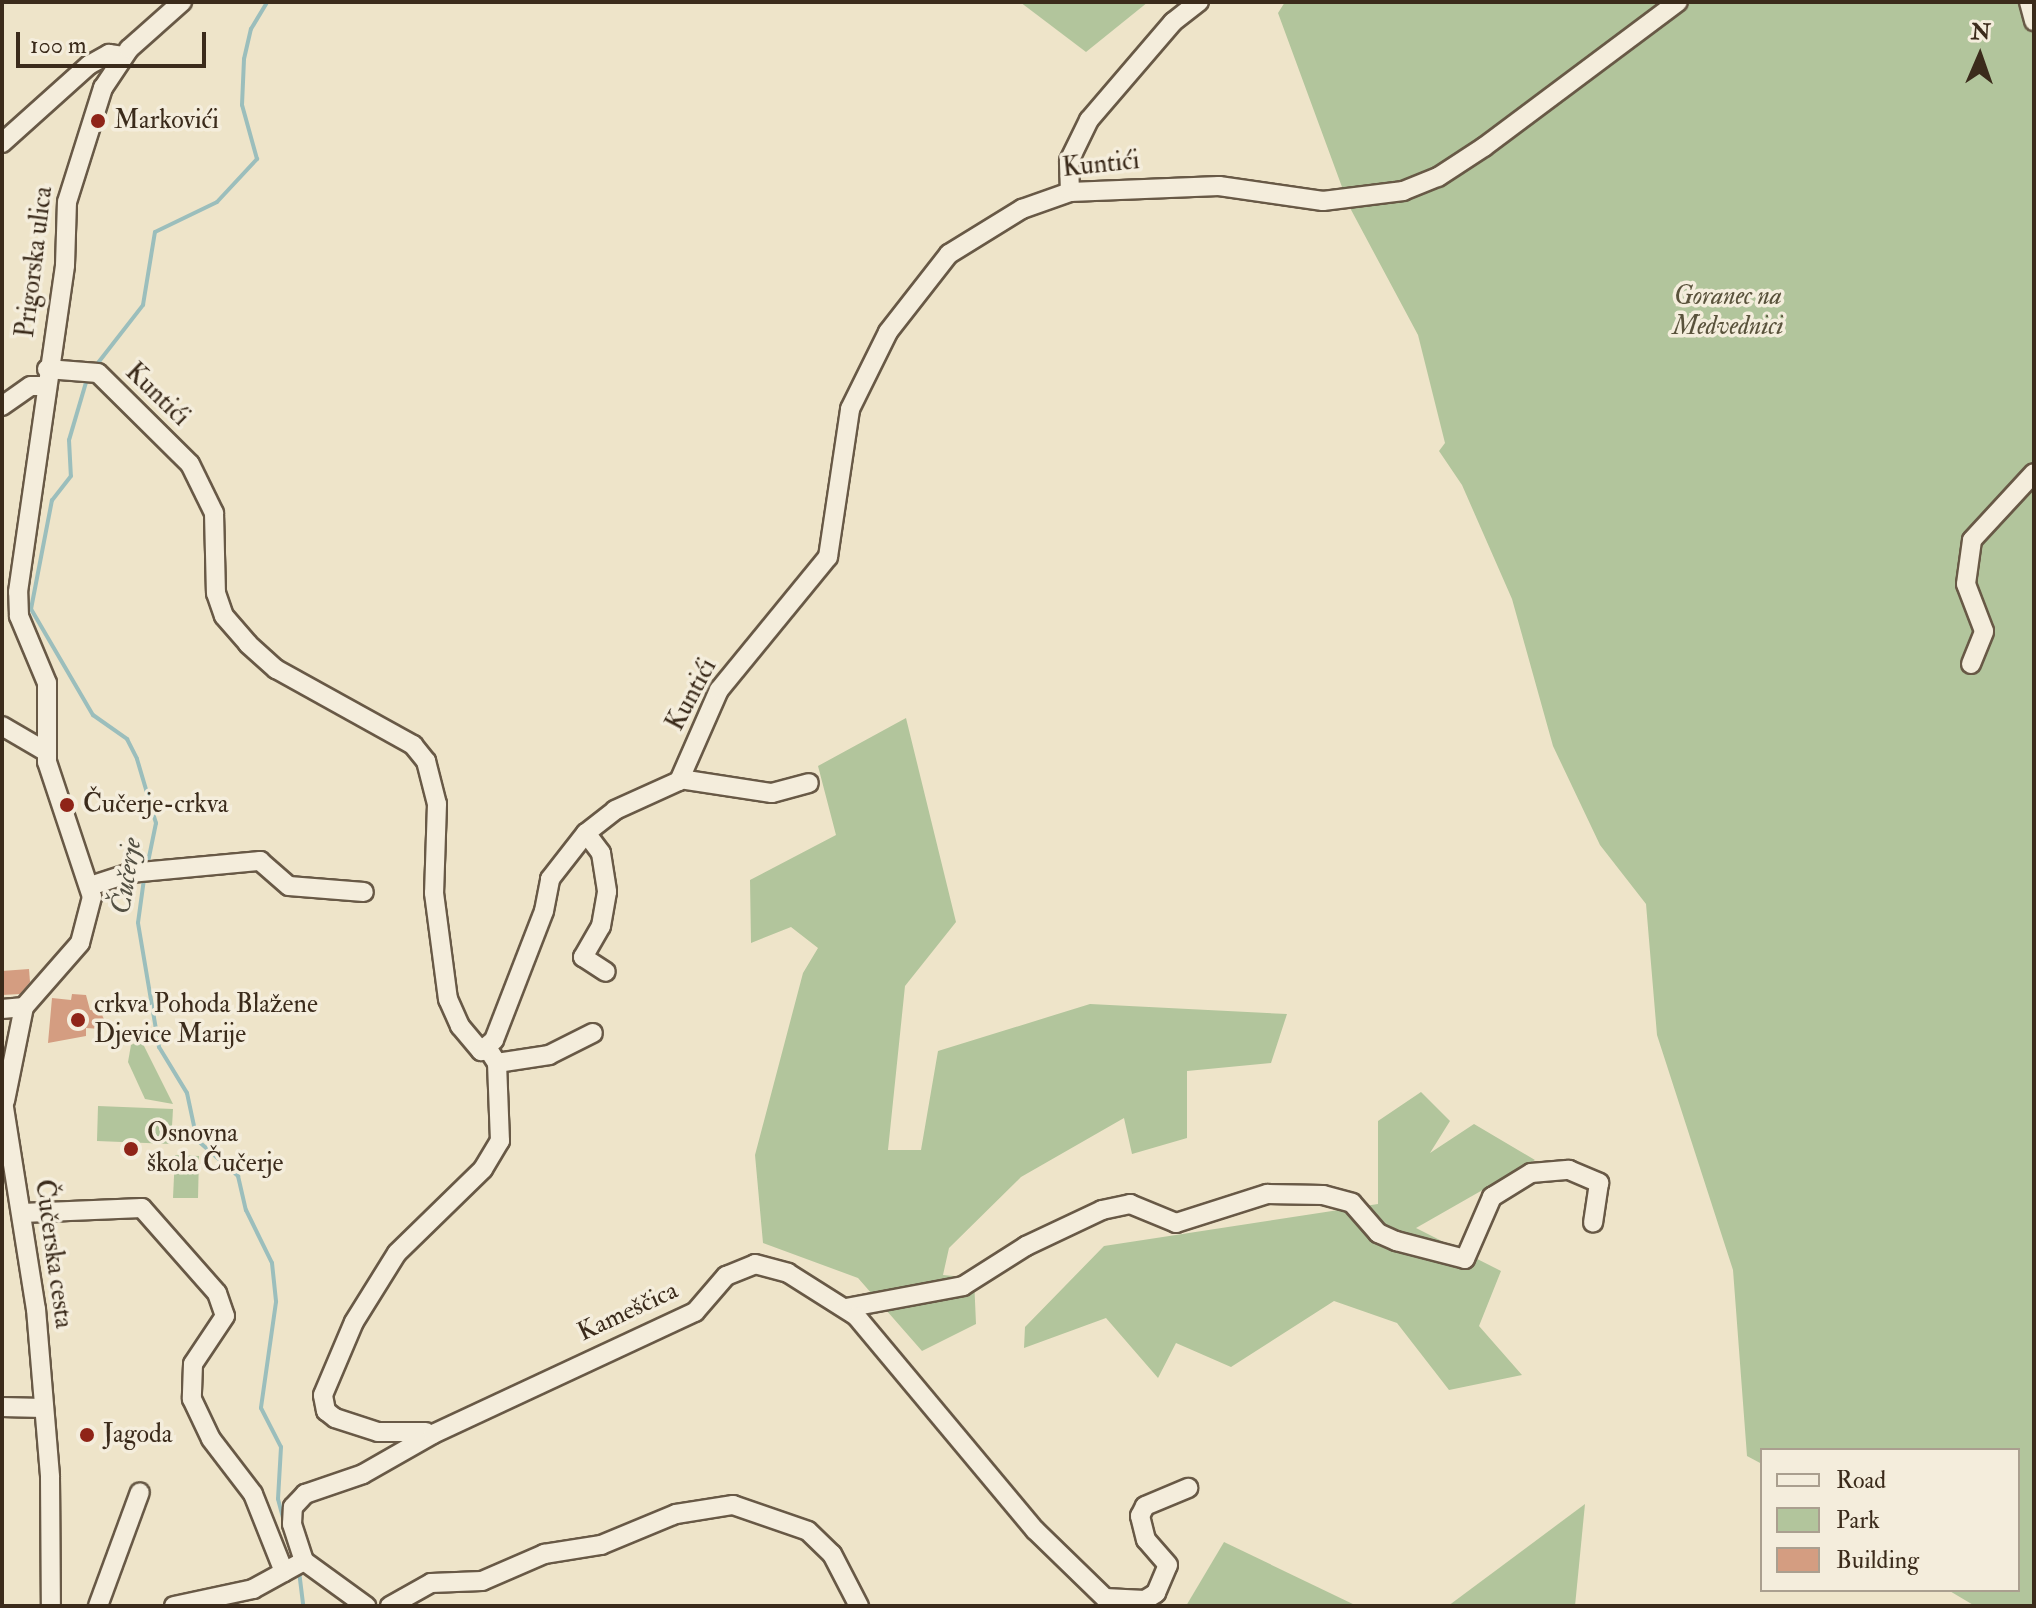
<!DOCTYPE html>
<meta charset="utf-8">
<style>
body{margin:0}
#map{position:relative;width:2036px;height:1608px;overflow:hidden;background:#eee4c9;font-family:"IM FELL Double Pica",serif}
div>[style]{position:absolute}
.green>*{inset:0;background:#b2c59c}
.stream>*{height:4px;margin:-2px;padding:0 2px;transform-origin:2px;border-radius:2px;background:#9bbebc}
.building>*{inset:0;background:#d49d81}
.roads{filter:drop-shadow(2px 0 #685946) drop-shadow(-2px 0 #685946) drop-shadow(0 2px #685946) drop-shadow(0 -2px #685946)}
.minor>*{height:18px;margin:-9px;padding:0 9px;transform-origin:9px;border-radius:9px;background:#f4eddc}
.dots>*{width:22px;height:22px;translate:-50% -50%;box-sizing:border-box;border:4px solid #f4eddc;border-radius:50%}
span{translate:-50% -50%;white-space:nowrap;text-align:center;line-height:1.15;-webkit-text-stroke:7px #f4eddc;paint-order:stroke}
.poi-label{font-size:26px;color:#3b2b1b}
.left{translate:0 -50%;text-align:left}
.street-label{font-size:26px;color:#3b2b1b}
.park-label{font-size:26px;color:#59523b;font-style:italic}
.water-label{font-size:28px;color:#535043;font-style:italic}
.frame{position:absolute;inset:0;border:4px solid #3b2b1b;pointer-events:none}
.legend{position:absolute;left:1760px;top:1448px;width:260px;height:144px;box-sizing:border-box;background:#f4eddc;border:2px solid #aa9f8f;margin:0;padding:10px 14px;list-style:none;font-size:24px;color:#3b2b1b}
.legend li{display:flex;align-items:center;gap:16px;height:40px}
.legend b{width:40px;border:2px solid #aa9f8f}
.north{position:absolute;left:1940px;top:16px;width:80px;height:80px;-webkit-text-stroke:6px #f4eddc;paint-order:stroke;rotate:2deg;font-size:22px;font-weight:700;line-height:32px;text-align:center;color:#3b2b1b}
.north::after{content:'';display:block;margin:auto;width:28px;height:36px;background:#3b2b1b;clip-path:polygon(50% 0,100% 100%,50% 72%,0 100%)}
.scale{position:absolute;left:16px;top:32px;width:190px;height:36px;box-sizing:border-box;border:4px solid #3b2b1b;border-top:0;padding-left:10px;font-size:24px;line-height:28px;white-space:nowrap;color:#3b2b1b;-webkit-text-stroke:6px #f4eddc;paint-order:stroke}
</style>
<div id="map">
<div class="green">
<div style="clip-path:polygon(1020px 2px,1148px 2px,1086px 52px)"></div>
<div style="clip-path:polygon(1285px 2px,2034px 2px,2034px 1606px,1975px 1606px,1948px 1590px,2018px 1590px,2018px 1450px,1762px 1450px,1762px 1464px,1747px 1456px,1733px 1270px,1657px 1035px,1646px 904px,1600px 845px,1553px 746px,1512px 599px,1462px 485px,1439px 451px,1445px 443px,1418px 335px,1349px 206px,1278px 13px)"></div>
<div style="clip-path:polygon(906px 718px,956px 922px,905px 986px,888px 1150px,921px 1150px,938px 1051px,1090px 1004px,1287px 1014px,1271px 1063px,1187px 1071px,1187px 1138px,1132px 1154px,1124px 1118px,1021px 1177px,949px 1248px,943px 1275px,974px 1278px,976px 1324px,922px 1351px,858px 1278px,763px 1243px,755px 1155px,803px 973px,818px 948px,791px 927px,751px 943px,750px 880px,836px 835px,818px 766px)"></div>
<div style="clip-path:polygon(141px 1040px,173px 1104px,145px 1099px,128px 1062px,131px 1045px)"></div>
<div style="clip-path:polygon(1421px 1092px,1450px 1121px,1430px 1153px,1474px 1124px,1535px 1160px,1416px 1228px,1501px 1271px,1479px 1326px,1522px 1375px,1449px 1390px,1397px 1323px,1334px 1301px,1231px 1367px,1176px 1343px,1158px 1378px,1106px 1318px,1024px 1348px,1025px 1327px,1104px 1246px,1378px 1204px,1378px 1121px)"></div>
<div style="clip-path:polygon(98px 1106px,173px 1109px,171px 1144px,97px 1141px)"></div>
<div style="clip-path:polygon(175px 1155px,199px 1156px,198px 1198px,173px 1198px)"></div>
<div style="clip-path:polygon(1585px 1504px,1575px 1606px,1448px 1606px)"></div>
<div style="clip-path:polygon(1224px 1542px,1357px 1606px,1186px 1606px)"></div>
</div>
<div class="stream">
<div style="left:94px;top:368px;width:80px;rotate:-52.1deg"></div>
<div style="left:143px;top:305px;width:74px;rotate:-80.7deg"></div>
<div style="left:155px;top:232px;width:69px;rotate:-25.8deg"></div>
<div style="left:217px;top:202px;width:59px;rotate:-47.1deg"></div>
<div style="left:257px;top:159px;width:56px;rotate:-105.5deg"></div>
<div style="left:242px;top:105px;width:46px;rotate:-87.5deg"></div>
<div style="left:244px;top:59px;width:31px;rotate:-77deg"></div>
<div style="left:251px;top:29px;width:31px;rotate:-59deg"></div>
<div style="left:87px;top:379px;width:64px;rotate:106.4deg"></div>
<div style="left:69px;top:440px;width:36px;rotate:87deg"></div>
<div style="left:71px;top:476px;width:31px;rotate:128deg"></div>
<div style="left:52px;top:500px;width:111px;rotate:100.9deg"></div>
<div style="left:31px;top:609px;width:123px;rotate:59.7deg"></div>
<div style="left:93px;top:715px;width:42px;rotate:35.2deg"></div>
<div style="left:127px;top:739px;width:22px;rotate:63deg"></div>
<div style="left:137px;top:759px;width:67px;rotate:73.5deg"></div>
<div style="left:156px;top:823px;width:45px;rotate:101.6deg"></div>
<div style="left:144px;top:879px;width:44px;rotate:97.8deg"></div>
<div style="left:138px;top:923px;width:126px;rotate:80.4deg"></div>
<div style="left:159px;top:1047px;width:54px;rotate:58.7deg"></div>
<div style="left:187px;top:1093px;width:48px;rotate:78deg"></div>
<div style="left:197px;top:1140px;width:55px;rotate:41.3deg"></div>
<div style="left:238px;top:1176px;width:35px;rotate:77deg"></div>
<div style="left:246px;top:1210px;width:59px;rotate:63.9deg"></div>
<div style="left:272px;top:1263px;width:39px;rotate:84deg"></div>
<div style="left:276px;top:1302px;width:107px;rotate:98.1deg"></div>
<div style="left:261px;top:1408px;width:44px;rotate:62.9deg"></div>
<div style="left:281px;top:1447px;width:52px;rotate:93.3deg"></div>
<div style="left:278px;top:1499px;width:62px;rotate:75.1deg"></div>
<div style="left:299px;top:1571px;width:35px;rotate:83deg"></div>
</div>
<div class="building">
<div style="clip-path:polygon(29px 969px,30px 982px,20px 994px,2px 995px,2px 971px)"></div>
<div style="clip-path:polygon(72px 994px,86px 995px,90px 1010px,100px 1011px,106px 1023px,101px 1029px,86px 1028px,86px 1036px,48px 1043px,52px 998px,71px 1000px)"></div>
</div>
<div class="roads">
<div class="minor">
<div style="left:2029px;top:2px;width:20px;rotate:75deg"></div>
<div style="left:2px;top:143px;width:117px;rotate:-41.9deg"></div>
<div style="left:89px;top:65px;width:23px;rotate:-29deg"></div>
<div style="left:109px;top:54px;width:14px;rotate:8deg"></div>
<div style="left:1070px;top:192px;width:31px;rotate:-92deg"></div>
<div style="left:1069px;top:161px;width:46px;rotate:-64deg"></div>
<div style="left:1089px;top:120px;width:129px;rotate:-49.4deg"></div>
<div style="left:1173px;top:22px;width:33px;rotate:-38deg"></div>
<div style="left:47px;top:369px;width:51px;rotate:4.5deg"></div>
<div style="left:98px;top:373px;width:129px;rotate:44.7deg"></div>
<div style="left:190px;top:464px;width:55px;rotate:63.9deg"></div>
<div style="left:214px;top:513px;width:80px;rotate:88.6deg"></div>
<div style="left:216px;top:593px;width:24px;rotate:71deg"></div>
<div style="left:224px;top:616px;width:37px;rotate:49deg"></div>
<div style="left:248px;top:644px;width:38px;rotate:42deg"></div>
<div style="left:276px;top:669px;width:157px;rotate:29deg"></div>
<div style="left:413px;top:745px;width:21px;rotate:51deg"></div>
<div style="left:426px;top:761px;width:44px;rotate:75.7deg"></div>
<div style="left:437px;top:804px;width:89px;rotate:91.9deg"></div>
<div style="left:434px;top:893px;width:107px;rotate:82.5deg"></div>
<div style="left:448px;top:999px;width:30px;rotate:66deg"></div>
<div style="left:460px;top:1026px;width:33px;rotate:50deg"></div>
<div style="left:481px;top:1051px;width:17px;rotate:-40deg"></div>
<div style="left:494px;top:1040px;width:138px;rotate:-68.8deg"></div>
<div style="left:544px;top:911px;width:33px;rotate:-79deg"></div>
<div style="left:550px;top:879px;width:58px;rotate:-52deg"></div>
<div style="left:586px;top:833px;width:37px;rotate:-38deg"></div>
<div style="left:615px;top:810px;width:70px;rotate:-24.4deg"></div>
<div style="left:679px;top:781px;width:99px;rotate:-66.3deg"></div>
<div style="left:719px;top:690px;width:172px;rotate:-50.7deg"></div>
<div style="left:828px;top:557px;width:150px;rotate:-81.5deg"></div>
<div style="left:850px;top:409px;width:86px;rotate:-63.7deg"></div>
<div style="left:888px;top:332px;width:99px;rotate:-52deg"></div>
<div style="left:949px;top:254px;width:86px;rotate:-31.7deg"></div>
<div style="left:1022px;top:209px;width:51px;rotate:-19.5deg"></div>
<div style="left:1070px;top:192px;width:149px;rotate:-2.3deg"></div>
<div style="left:1219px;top:186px;width:105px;rotate:8.2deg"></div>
<div style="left:1323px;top:201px;width:81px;rotate:-7.1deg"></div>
<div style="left:1403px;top:191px;width:38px;rotate:-22deg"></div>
<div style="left:1438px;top:177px;width:55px;rotate:-33.1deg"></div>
<div style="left:1484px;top:147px;width:242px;rotate:-36.8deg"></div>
<div style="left:2px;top:406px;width:35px;rotate:-35deg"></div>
<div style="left:31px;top:386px;width:14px"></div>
<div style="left:1971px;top:664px;width:35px;rotate:-68deg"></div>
<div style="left:1984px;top:631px;width:50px;rotate:-111deg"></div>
<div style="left:1966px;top:584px;width:44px;rotate:-82.2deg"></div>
<div style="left:1972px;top:540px;width:91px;rotate:-47.2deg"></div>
<div style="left:2px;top:726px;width:50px;rotate:30.2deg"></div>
<div style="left:680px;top:779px;width:93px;rotate:8.7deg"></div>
<div style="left:772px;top:793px;width:38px;rotate:-15deg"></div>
<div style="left:586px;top:833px;width:25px;rotate:53deg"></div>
<div style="left:601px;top:853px;width:39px;rotate:81deg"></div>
<div style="left:607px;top:892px;width:35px;rotate:100deg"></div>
<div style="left:601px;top:926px;width:36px;rotate:120deg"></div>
<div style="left:583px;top:957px;width:27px;rotate:33deg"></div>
<div style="left:90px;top:886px;width:42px;rotate:-18deg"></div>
<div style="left:130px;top:873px;width:131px;rotate:-5.3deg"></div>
<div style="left:260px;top:861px;width:38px;rotate:41deg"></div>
<div style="left:289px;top:886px;width:75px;rotate:4.6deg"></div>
<div style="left:2px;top:1009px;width:22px;rotate:-5deg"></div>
<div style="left:497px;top:1063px;width:53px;rotate:-8.7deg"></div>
<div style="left:549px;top:1055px;width:49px;rotate:-26.6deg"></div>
<div style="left:2px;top:1095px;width:217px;rotate:81deg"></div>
<div style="left:36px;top:1309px;width:169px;rotate:85.2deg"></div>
<div style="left:50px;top:1477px;width:129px;rotate:89.6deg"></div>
<div style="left:5px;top:1101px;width:96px;rotate:-78.6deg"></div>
<div style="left:24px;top:1007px;width:85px;rotate:-48.8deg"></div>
<div style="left:80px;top:943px;width:48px;rotate:-75.4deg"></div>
<div style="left:92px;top:897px;width:142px;rotate:-108.4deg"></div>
<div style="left:47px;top:762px;width:79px;rotate:-90deg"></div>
<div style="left:47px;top:683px;width:73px;rotate:-112.7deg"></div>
<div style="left:19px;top:616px;width:24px;rotate:-92deg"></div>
<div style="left:18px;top:592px;width:330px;rotate:-81.8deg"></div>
<div style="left:65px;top:265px;width:63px;rotate:-88.2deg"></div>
<div style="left:67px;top:202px;width:120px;rotate:-72.5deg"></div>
<div style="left:103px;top:88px;width:47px;rotate:-56.3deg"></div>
<div style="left:129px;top:49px;width:71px;rotate:-41.6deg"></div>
<div style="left:22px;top:1213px;width:120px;rotate:-2.4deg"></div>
<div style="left:142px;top:1208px;width:113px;rotate:48.6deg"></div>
<div style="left:217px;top:1293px;width:24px;rotate:71deg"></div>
<div style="left:225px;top:1316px;width:58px;rotate:123.7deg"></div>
<div style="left:193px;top:1364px;width:35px;rotate:92deg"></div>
<div style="left:192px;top:1399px;width:44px;rotate:64.6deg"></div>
<div style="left:211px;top:1439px;width:69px;rotate:52.6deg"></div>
<div style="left:253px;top:1494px;width:84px;rotate:68.3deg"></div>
<div style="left:846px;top:1308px;width:119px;rotate:-10.6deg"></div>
<div style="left:963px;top:1286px;width:75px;rotate:-32.4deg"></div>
<div style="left:1026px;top:1246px;width:84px;rotate:-25.3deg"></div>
<div style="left:1102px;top:1210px;width:29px;rotate:-12deg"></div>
<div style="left:1130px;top:1204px;width:50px;rotate:22.4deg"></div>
<div style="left:1176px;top:1223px;width:96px;rotate:-17.7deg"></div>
<div style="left:1267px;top:1194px;width:56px;rotate:1deg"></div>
<div style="left:1323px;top:1195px;width:30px;rotate:15deg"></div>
<div style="left:1352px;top:1203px;width:40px;rotate:49deg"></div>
<div style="left:1378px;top:1233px;width:20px;rotate:24deg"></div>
<div style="left:1396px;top:1241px;width:71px;rotate:14.6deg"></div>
<div style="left:1465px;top:1259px;width:68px;rotate:-66.5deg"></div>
<div style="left:1492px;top:1197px;width:46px;rotate:-31.6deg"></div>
<div style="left:1531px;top:1173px;width:38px;rotate:-5deg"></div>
<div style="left:1569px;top:1170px;width:33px;rotate:23deg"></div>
<div style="left:1599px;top:1183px;width:40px;rotate:98.5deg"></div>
<div style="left:2px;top:1407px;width:41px;rotate:1.4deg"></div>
<div style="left:426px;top:1432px;width:48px;rotate:180deg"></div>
<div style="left:378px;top:1432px;width:45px;rotate:-162deg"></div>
<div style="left:335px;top:1418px;width:11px;rotate:-142deg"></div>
<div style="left:326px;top:1411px;width:16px;rotate:-101deg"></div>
<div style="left:323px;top:1395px;width:79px;rotate:-67deg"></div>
<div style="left:354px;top:1322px;width:81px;rotate:-58.1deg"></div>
<div style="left:397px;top:1253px;width:120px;rotate:-44.3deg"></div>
<div style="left:483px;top:1169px;width:33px;rotate:-59deg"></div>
<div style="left:500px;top:1141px;width:78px;rotate:-92.2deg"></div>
<div style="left:497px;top:1063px;width:17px;rotate:-123deg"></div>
<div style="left:304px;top:1561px;width:39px;rotate:-108deg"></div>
<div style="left:292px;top:1524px;width:17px;rotate:-87deg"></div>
<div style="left:293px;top:1507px;width:18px;rotate:-47deg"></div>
<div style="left:305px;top:1494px;width:61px;rotate:-19deg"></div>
<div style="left:363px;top:1474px;width:81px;rotate:-29.7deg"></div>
<div style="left:433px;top:1434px;width:289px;rotate:-25deg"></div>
<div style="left:695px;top:1312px;width:48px;rotate:-49.3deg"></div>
<div style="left:726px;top:1276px;width:31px;rotate:-22deg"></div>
<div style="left:755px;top:1264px;width:34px;rotate:15deg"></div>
<div style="left:788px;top:1273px;width:80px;rotate:32.3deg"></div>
<div style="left:856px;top:1316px;width:279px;rotate:50.1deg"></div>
<div style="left:1035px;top:1530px;width:98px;rotate:44.2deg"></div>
<div style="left:1105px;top:1598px;width:40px;rotate:2.9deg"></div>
<div style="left:1145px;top:1600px;width:13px;rotate:-32deg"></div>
<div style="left:1156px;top:1593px;width:30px;rotate:-67deg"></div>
<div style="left:1168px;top:1565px;width:33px;rotate:-131deg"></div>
<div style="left:1146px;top:1540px;width:25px;rotate:-104deg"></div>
<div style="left:1140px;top:1516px;width:11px;rotate:-63deg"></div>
<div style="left:1145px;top:1506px;width:47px;rotate:-22.7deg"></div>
<div style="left:98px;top:1606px;width:121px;rotate:-69.8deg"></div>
<div style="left:174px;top:1606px;width:81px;rotate:-12.1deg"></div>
<div style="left:253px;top:1589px;width:58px;rotate:-28.8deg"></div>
<div style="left:304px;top:1561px;width:77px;rotate:36deg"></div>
<div style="left:390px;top:1606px;width:47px;rotate:-29.3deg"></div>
<div style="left:431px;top:1583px;width:51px;rotate:-2.2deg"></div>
<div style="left:482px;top:1581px;width:68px;rotate:-23.5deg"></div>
<div style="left:544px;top:1554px;width:58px;rotate:-9deg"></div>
<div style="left:601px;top:1545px;width:81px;rotate:-22.5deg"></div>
<div style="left:676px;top:1514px;width:58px;rotate:-9deg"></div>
<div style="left:733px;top:1505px;width:79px;rotate:19.1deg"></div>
<div style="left:808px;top:1531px;width:33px;rotate:44deg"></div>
<div style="left:832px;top:1554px;width:59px;rotate:62.6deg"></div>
</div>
</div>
<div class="dots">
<div style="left:98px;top:121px;background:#8f2418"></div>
<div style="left:67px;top:805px;background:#8f2418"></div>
<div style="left:78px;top:1020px;background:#8f2418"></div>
<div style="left:131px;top:1149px;background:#8f2418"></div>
<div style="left:87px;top:1435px;background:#8f2418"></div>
</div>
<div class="poi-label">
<span class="left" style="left:114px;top:121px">Markovići</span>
<span class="left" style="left:83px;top:805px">Čučerje-crkva</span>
<span class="left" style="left:94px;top:1020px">crkva Pohoda Blažene<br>Djevice Marije</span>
<span class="left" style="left:147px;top:1149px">Osnovna<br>škola Čučerje</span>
<span class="left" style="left:103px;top:1435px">Jagoda</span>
</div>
<div class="street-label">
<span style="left:1101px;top:165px;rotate:-6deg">Kuntići</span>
<span style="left:35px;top:262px;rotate:-83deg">Prigorska ulica</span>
<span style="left:157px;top:395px;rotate:44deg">Kuntići</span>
<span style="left:692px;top:695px;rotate:-62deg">Kuntići</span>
<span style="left:53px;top:1254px;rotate:82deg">Čučerska cesta</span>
<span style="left:628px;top:1312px;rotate:-25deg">Kameščica</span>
</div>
<div class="park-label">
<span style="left:1728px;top:312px">Goranec na<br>Medvednici</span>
</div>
<div class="water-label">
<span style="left:127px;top:876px;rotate:-81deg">Čučerje</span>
</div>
<div class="frame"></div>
<ul class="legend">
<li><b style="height:10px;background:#f4eddc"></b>Road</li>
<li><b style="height:22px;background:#b2c59c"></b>Park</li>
<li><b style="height:22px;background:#d49d81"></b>Building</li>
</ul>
<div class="north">N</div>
<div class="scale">100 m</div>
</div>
